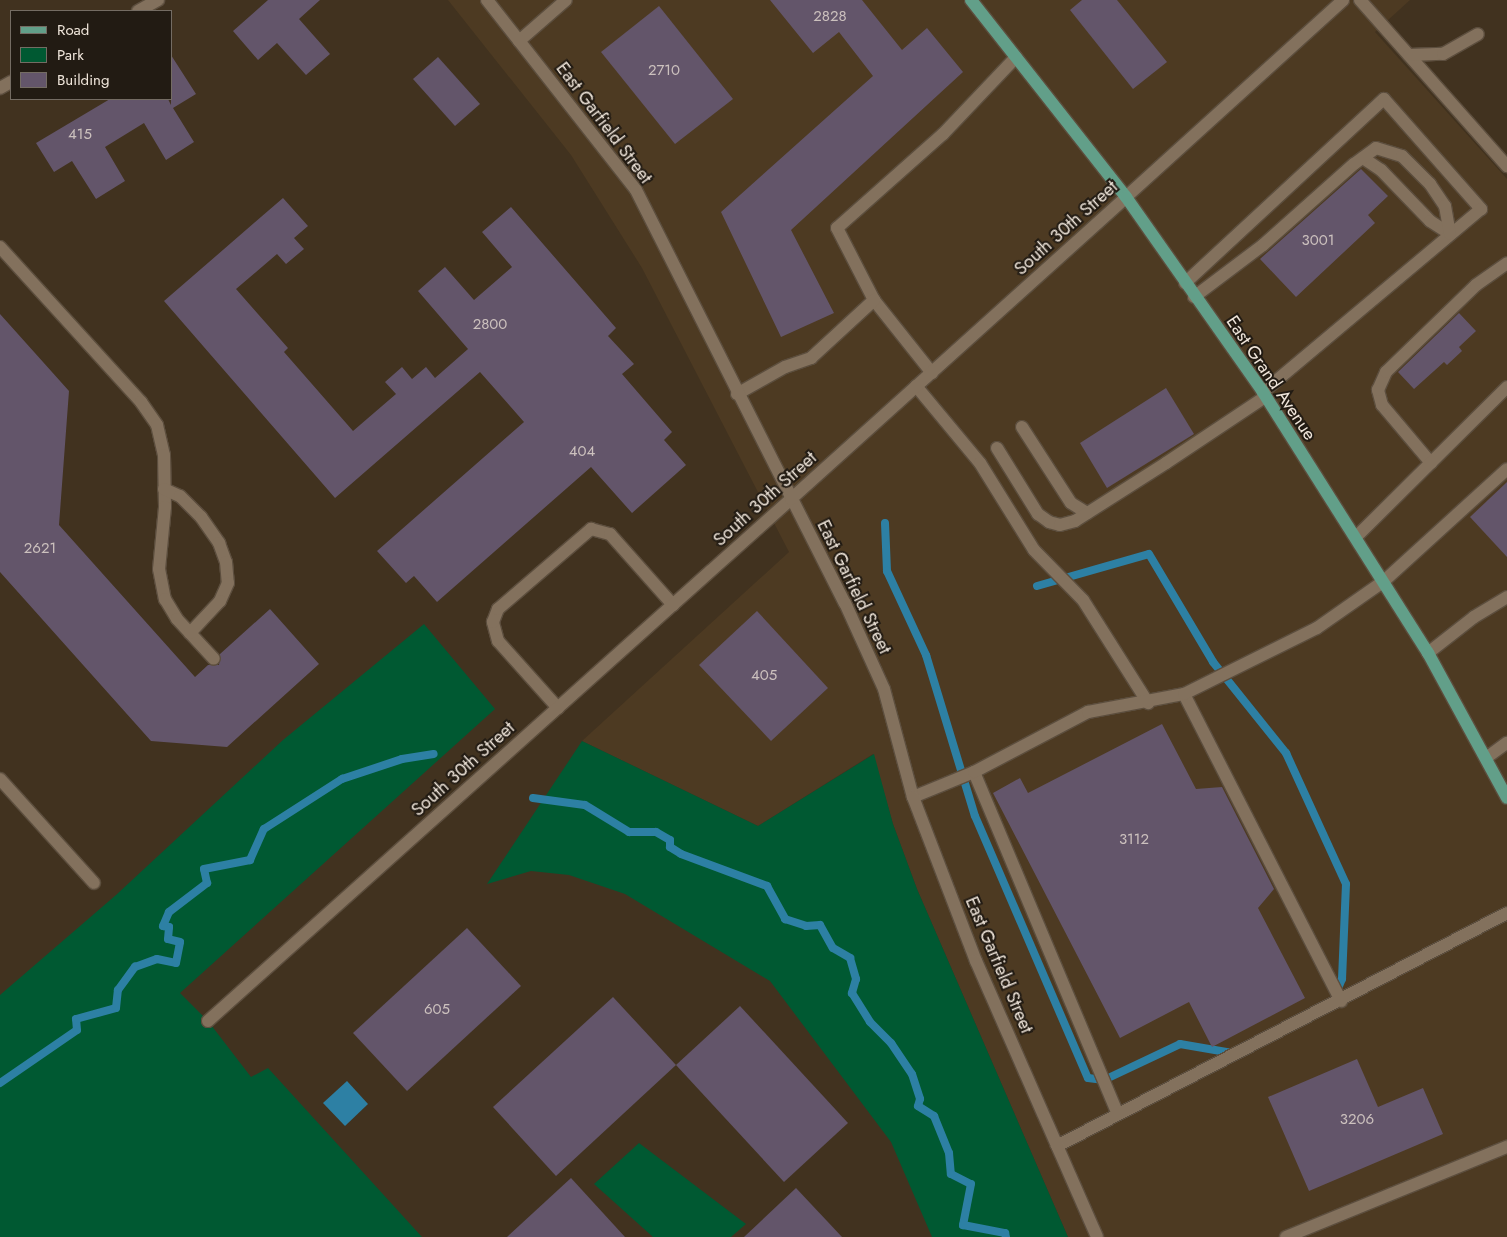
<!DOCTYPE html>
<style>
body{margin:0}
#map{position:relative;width:1507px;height:1237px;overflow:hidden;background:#41321f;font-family:Jost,sans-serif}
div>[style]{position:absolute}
.built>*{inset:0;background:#4d3a22}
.green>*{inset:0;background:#005932}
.water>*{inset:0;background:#2d80a4}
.stream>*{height:8px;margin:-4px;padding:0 4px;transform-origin:4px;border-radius:4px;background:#2d80a4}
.building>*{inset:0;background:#63556a}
.roads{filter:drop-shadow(1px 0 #5c4e3e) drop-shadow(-1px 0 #5c4e3e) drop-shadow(0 1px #5c4e3e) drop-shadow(0 -1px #5c4e3e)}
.service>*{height:12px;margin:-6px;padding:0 6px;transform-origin:6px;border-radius:6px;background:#83715d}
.minor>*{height:12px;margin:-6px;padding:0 6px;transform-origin:6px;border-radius:6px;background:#83715d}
.tertiary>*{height:12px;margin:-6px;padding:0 6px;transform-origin:6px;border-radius:6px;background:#83715d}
.secondary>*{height:12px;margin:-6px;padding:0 6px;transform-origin:6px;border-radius:6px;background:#83715d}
.primary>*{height:12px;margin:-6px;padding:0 6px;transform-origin:6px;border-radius:6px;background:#629f89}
span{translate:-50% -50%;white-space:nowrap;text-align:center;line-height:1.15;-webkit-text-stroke:4px #221b13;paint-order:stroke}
.number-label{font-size:15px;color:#ccc1be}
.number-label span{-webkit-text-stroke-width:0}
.street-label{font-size:18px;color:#efe5da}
.legend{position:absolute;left:10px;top:10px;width:162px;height:90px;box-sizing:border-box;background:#221b13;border:1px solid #746c63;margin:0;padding:6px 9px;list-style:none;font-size:15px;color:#efe5da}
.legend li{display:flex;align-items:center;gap:10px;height:25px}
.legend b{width:25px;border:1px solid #746c63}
</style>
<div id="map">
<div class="built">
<div style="clip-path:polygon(448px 0,1410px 0,1375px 32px,1507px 179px,1507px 1237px,1068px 1237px,917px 889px,893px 824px,873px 754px,758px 826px,582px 741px,789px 552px,642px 268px,571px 155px)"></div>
</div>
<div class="green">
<div style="clip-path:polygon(424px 624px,495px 709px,180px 993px,208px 1021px,251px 1077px,268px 1068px,422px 1237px,0 1237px,0 995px,116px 895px,283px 740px)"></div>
<div style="clip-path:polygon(582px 741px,758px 826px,874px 754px,893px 824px,917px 889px,1068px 1237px,932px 1237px,891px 1142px,770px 981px,625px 894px,569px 875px,531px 871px,487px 884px)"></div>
<div style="clip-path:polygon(639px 1143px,746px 1224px,731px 1237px,653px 1237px,594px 1184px)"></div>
</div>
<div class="water">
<div style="clip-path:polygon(347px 1081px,368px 1104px,345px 1126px,323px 1103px)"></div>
</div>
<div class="stream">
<div style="left:885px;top:523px;width:48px;rotate:87.6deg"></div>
<div style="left:887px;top:571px;width:93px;rotate:65.1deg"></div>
<div style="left:926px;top:655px;width:168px;rotate:73.1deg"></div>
<div style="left:975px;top:816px;width:285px;rotate:66.7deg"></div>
<div style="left:1088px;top:1078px;width:16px;rotate:7deg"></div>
<div style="left:1104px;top:1080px;width:84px;rotate:-25.3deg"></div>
<div style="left:1180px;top:1044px;width:53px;rotate:9.8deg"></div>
<div style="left:1037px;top:586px;width:116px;rotate:-15.9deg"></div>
<div style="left:1149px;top:554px;width:126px;rotate:59.3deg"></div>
<div style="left:1213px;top:662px;width:117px;rotate:51.3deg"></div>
<div style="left:1286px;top:753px;width:144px;rotate:65.4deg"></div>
<div style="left:1346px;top:884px;width:95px;rotate:92.4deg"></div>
<div style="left:1342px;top:979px;width:15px;rotate:113deg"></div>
<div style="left:533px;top:798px;width:52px;rotate:7.7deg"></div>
<div style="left:585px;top:805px;width:52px;rotate:31.5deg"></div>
<div style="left:629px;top:832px;width:27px"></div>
<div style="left:656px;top:832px;width:16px;rotate:30deg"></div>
<div style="left:670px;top:840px;width:7px;rotate:90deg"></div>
<div style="left:670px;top:847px;width:13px;rotate:32deg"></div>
<div style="left:681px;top:854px;width:92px;rotate:20.4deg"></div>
<div style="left:767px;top:886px;width:38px;rotate:61deg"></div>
<div style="left:785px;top:919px;width:22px;rotate:18deg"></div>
<div style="left:806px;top:926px;width:14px;rotate:-4deg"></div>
<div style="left:820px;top:925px;width:26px;rotate:61deg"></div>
<div style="left:833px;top:948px;width:20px;rotate:30deg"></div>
<div style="left:850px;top:958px;width:22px;rotate:74deg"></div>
<div style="left:856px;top:979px;width:15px;rotate:106deg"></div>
<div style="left:852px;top:993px;width:34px;rotate:58deg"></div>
<div style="left:870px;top:1022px;width:30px;rotate:45deg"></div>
<div style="left:891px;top:1043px;width:37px;rotate:56deg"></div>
<div style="left:912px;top:1074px;width:26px;rotate:72deg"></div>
<div style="left:920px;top:1099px;width:7px;rotate:106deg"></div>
<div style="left:918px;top:1106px;width:19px;rotate:32deg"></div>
<div style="left:934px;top:1116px;width:40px;rotate:68deg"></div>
<div style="left:949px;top:1153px;width:21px;rotate:85deg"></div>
<div style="left:951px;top:1174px;width:22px;rotate:27deg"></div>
<div style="left:971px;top:1184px;width:42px;rotate:101deg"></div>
<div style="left:963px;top:1225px;width:43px;rotate:10.8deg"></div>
<div style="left:1005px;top:1233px;width:4px;rotate:76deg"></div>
<div style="left:0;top:1083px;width:93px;rotate:-34.5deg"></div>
<div style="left:77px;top:1030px;width:11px;rotate:-95deg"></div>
<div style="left:76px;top:1019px;width:41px;rotate:-15.4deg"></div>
<div style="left:116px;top:1008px;width:18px;rotate:-84deg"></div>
<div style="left:118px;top:990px;width:29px;rotate:-54deg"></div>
<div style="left:135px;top:967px;width:23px;rotate:-20deg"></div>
<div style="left:157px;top:959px;width:19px;rotate:12deg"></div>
<div style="left:176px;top:963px;width:21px;rotate:-79deg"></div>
<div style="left:180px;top:942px;width:12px;rotate:-166deg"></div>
<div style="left:168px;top:939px;width:12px;rotate:-85deg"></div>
<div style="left:169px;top:927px;width:6px;rotate:-171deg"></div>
<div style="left:163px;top:926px;width:15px;rotate:-67deg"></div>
<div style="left:169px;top:912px;width:48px;rotate:-37.3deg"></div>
<div style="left:207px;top:883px;width:14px;rotate:-102deg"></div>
<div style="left:204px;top:869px;width:47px;rotate:-11.1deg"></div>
<div style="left:250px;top:860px;width:34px;rotate:-66deg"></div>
<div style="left:264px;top:829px;width:93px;rotate:-32.7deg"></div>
<div style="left:342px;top:779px;width:63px;rotate:-18.4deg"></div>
<div style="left:402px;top:759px;width:32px;rotate:-9deg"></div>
</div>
<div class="building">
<div style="clip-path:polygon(268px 0,320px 0,299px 19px,330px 54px,306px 75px,277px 43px,258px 60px,233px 31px)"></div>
<div style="clip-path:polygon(770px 0,862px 0,902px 50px,927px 28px,963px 72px,791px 230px,834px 313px,781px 337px,721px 212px,873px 76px,839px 32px,813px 53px)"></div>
<div style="clip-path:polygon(1082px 0,1117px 0,1167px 62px,1133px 89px,1070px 10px)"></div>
<div style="clip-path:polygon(659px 6px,733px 99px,675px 144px,601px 52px)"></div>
<div style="clip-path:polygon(171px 55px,196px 94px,173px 108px,194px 142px,166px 160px,144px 123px,105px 147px,125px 181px,96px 199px,72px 161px,54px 172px,36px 143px,110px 99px,168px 99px,171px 105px)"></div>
<div style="clip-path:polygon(438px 57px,480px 104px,455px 126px,413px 79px)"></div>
<div style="clip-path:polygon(1361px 169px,1388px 196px,1368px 215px,1375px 223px,1296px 297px,1260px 259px)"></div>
<div style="clip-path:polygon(283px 198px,308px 226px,294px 238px,304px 249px,286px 264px,277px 254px,236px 289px,288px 348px,284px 352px,353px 431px,396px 394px,385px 382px,402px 367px,412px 379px,426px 367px,435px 378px,468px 349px,418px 291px,445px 267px,474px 300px,512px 267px,482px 232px,511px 207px,616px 328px,608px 336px,634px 364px,622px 374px,672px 432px,664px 440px,686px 465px,632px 513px,591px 467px,437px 602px,414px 576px,406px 583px,377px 551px,524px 422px,480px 372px,335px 498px,164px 301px)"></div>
<div style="clip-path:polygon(1459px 313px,1476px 331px,1459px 347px,1462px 351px,1447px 365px,1444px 362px,1414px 389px,1398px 372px)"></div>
<div style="clip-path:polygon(0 314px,69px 391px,59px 525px,195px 677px,208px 665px,219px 665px,220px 654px,270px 609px,319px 664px,227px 747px,151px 741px,0 572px)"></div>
<div style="clip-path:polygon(1166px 388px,1194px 434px,1107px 488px,1080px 443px)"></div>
<div style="clip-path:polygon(1507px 482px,1507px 557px,1470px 517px)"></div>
<div style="clip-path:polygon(757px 611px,828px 688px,771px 741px,699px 665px)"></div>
<div style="clip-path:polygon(1162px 724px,1196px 789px,1222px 787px,1274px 889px,1258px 908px,1305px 998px,1212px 1047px,1189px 1002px,1120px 1038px,993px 793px,1020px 778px,1028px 793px)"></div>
<div style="clip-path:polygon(467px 928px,521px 986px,407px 1091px,353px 1033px)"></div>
<div style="clip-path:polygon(613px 997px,676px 1065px,556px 1176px,493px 1107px)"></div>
<div style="clip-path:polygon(740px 1006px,848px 1123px,784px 1182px,676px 1065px)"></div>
<div style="clip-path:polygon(1357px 1059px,1378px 1107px,1423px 1088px,1443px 1134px,1309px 1191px,1268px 1097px)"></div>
<div style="clip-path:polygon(571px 1178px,625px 1237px,507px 1237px)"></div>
<div style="clip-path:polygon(796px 1188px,842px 1237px,744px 1237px)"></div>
</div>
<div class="roads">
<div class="service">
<div style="left:1360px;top:0;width:222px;rotate:48.5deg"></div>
<div style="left:519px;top:41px;width:62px;rotate:-41.1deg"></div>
<div style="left:1409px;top:55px;width:34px;rotate:-2deg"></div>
<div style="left:1443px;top:54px;width:40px;rotate:-29.7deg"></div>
<div style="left:1363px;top:158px;width:22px;rotate:34deg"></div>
<div style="left:1381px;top:170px;width:71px;rotate:46.1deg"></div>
<div style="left:1430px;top:221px;width:24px;rotate:33deg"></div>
<div style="left:0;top:247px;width:210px;rotate:47.7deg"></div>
<div style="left:141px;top:402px;width:28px;rotate:55deg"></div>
<div style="left:157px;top:425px;width:31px;rotate:77deg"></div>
<div style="left:164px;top:455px;width:52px;rotate:88.9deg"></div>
<div style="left:165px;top:507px;width:62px;rotate:95.5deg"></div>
<div style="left:159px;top:569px;width:31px;rotate:79deg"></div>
<div style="left:165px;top:599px;width:23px;rotate:59deg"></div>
<div style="left:177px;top:619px;width:54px;rotate:47.2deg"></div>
<div style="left:1185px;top:283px;width:271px;rotate:-42.8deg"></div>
<div style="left:1384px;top:99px;width:147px;rotate:48.6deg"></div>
<div style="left:1481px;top:209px;width:285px;rotate:140deg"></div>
<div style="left:1194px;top:297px;width:86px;rotate:-37deg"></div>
<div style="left:1263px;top:245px;width:122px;rotate:-41.7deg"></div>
<div style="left:1354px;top:164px;width:27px;rotate:-36deg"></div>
<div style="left:1376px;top:148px;width:27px;rotate:17deg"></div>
<div style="left:1402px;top:156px;width:40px;rotate:45deg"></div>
<div style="left:1430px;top:184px;width:27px;rotate:56deg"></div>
<div style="left:1445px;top:206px;width:28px;rotate:80deg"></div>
<div style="left:932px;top:373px;width:93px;rotate:-128.5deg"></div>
<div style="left:874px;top:300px;width:81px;rotate:-117.2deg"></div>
<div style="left:837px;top:228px;width:142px;rotate:-41.6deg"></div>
<div style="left:943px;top:134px;width:106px;rotate:-46.5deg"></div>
<div style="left:916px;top:386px;width:100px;rotate:50.3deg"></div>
<div style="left:980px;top:463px;width:102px;rotate:58.2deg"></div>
<div style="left:1034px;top:550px;width:70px;rotate:45.6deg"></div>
<div style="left:1083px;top:600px;width:122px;rotate:57.7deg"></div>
<div style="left:737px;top:394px;width:55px;rotate:-29.4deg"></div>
<div style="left:785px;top:367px;width:28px;rotate:-19deg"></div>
<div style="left:811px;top:358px;width:86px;rotate:-42.6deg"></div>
<div style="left:1022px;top:427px;width:90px;rotate:57.2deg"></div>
<div style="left:1071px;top:503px;width:19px;rotate:32deg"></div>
<div style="left:997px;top:448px;width:78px;rotate:58.2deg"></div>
<div style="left:1038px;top:514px;width:14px;rotate:36deg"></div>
<div style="left:1049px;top:522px;width:11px;rotate:15deg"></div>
<div style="left:1060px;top:525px;width:16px;rotate:-15deg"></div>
<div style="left:1075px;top:521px;width:108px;rotate:-32.5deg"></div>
<div style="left:1166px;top:463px;width:119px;rotate:-33.7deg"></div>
<div style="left:1431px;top:463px;width:76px;rotate:-130.2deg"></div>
<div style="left:1382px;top:405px;width:16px;rotate:-105deg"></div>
<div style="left:1378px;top:390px;width:20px;rotate:-66deg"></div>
<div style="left:1386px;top:372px;width:125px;rotate:-44deg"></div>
<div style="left:1476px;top:285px;width:38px;rotate:-35deg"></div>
<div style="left:164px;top:489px;width:17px;rotate:24deg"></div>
<div style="left:180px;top:496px;width:30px;rotate:45deg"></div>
<div style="left:201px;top:517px;width:32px;rotate:55deg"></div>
<div style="left:219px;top:543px;width:20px;rotate:70deg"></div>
<div style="left:226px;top:562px;width:21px;rotate:85deg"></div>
<div style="left:228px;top:583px;width:20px;rotate:114deg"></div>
<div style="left:220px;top:601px;width:44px;rotate:133.2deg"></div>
<div style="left:1356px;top:537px;width:213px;rotate:-44.8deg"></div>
<div style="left:1428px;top:653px;width:58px;rotate:-38deg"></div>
<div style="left:1474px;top:617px;width:39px;rotate:-31deg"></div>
<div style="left:1184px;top:694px;width:345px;rotate:62.9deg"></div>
<div style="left:558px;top:708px;width:90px;rotate:-131.8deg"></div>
<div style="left:498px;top:641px;width:20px;rotate:-105deg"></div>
<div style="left:493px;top:622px;width:14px;rotate:-69deg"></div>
<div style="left:498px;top:609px;width:123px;rotate:-40.7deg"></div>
<div style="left:591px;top:529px;width:20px;rotate:15deg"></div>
<div style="left:610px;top:534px;width:95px;rotate:48.4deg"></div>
<div style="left:1486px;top:758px;width:26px;rotate:-36deg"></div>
<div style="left:974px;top:772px;width:371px;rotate:67.2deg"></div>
<div style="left:0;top:779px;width:140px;rotate:47.9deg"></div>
<div style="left:913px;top:797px;width:66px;rotate:-22.3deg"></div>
<div style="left:974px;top:772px;width:129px;rotate:-27.8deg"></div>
<div style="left:1088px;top:712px;width:98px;rotate:-10.6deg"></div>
<div style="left:1184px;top:694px;width:148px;rotate:-26.4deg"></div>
<div style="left:1317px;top:628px;width:82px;rotate:-35deg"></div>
<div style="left:1384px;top:581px;width:166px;rotate:-42.3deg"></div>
<div style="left:1057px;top:1146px;width:507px;rotate:-27.37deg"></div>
<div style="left:1286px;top:1237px;width:239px;rotate:-22.2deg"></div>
</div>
<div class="minor">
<div style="left:208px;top:1021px;width:783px;rotate:-41.84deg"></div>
</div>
<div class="tertiary">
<div style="left:487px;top:0;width:241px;rotate:51.9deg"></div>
<div style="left:636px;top:190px;width:463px;rotate:63.2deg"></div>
<div style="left:845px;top:603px;width:94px;rotate:65.6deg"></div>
<div style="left:884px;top:689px;width:112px;rotate:75deg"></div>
<div style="left:913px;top:797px;width:176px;rotate:69deg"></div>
<div style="left:976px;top:961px;width:301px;rotate:66.3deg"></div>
<div style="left:138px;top:11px;width:23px;rotate:-29deg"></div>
<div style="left:0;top:88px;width:13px;rotate:-29deg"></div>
<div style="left:791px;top:499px;width:451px;rotate:-42deg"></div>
</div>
<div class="secondary">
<div style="left:1126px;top:197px;width:293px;rotate:-42.2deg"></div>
</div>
<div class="primary">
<div style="left:971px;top:0;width:251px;rotate:51.8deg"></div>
<div style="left:1126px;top:197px;width:238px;rotate:54.9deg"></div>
<div style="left:1263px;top:392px;width:309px;rotate:57.7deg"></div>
<div style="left:1428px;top:653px;width:165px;rotate:61.4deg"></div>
</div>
</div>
<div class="number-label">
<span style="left:830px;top:17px">2828</span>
<span style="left:664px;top:71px">2710</span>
<span style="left:80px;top:135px">415</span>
<span style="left:1318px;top:241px">3001</span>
<span style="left:490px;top:325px">2800</span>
<span style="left:582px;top:452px">404</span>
<span style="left:40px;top:549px">2621</span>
<span style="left:764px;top:676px">405</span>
<span style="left:1134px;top:840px">3112</span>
<span style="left:437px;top:1010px">605</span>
<span style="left:1357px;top:1120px">3206</span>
</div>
<div class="street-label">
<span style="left:604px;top:123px;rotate:53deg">East Garfield Street</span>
<span style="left:1066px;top:228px;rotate:-42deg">South 30th Street</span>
<span style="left:1271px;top:378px;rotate:56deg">East Grand Avenue</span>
<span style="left:765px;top:499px;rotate:-42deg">South 30th Street</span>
<span style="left:854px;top:587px;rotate:64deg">East Garfield Street</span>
<span style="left:463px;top:769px;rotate:-42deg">South 30th Street</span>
<span style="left:999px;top:965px;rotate:67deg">East Garfield Street</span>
</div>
<ul class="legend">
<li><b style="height:6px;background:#629f89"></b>Road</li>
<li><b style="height:14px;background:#005932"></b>Park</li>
<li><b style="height:14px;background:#63556a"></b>Building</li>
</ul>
</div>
